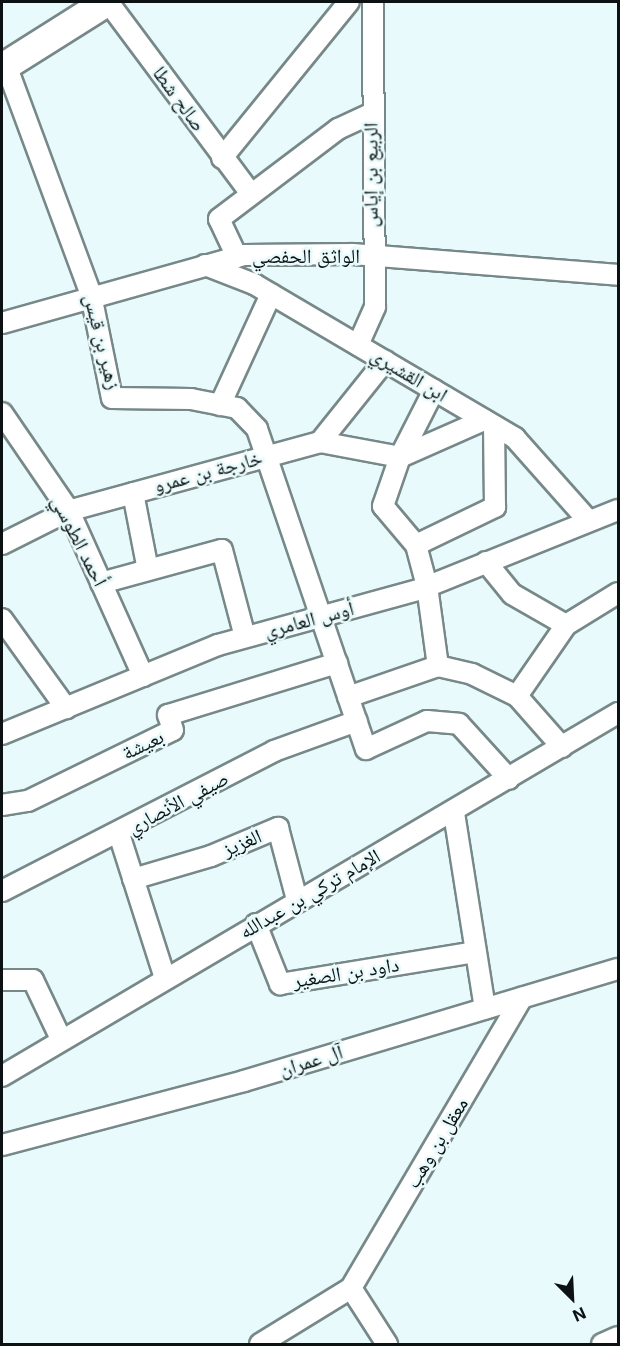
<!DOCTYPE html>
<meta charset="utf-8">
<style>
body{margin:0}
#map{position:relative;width:620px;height:1346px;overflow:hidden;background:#e8fafb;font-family:Inter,"Noto Naskh Arabic",sans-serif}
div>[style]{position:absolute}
.roads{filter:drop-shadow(2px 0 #778889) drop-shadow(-2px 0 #778889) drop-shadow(0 2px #778889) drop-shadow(0 -2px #778889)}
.street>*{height:20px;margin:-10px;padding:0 10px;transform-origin:10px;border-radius:10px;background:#fff}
.secondary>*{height:28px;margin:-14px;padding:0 14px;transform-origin:14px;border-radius:14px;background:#fff}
span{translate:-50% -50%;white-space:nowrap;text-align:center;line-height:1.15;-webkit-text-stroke:5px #e8fafb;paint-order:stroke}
.street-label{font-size:20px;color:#0c1213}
.frame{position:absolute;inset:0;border:3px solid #0c1213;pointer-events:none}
.north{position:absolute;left:542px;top:1268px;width:60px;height:60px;-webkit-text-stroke:4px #e8fafb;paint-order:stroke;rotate:156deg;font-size:16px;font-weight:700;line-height:24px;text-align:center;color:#0c1213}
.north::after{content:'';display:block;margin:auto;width:21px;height:27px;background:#0c1213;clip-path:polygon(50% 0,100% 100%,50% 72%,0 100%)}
</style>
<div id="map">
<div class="roads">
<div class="street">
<div style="left:108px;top:2px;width:239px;rotate:53.3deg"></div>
<div style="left:6px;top:65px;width:245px;rotate:69.7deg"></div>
<div style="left:91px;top:295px;width:105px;rotate:78.5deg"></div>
<div style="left:112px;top:398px;width:79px;rotate:0.7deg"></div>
<div style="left:191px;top:399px;width:47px;rotate:11.1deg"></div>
<div style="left:237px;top:408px;width:29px;rotate:46deg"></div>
<div style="left:257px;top:429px;width:338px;rotate:71.2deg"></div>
<div style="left:366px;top:749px;width:67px;rotate:-24.7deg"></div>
<div style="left:427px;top:721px;width:32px;rotate:5deg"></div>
<div style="left:459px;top:724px;width:74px;rotate:47.7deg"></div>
<div style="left:222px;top:158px;width:201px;rotate:-50.9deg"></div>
<div style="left:237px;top:257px;width:42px;rotate:-115.3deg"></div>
<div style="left:219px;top:219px;width:149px;rotate:-37.1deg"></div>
<div style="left:338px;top:129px;width:38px;rotate:-25deg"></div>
<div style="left:205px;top:265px;width:53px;rotate:21.2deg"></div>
<div style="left:254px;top:284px;width:303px;rotate:30.5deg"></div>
<div style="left:515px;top:438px;width:108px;rotate:48.4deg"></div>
<div style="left:2px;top:323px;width:251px;rotate:-15.7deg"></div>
<div style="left:244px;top:255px;width:109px;rotate:-0.5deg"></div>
<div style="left:353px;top:254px;width:266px;rotate:4.5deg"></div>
<div style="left:358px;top:345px;width:42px;rotate:-65.9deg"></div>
<div style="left:375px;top:307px;width:305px;rotate:-90.4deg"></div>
<div style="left:434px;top:390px;width:75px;rotate:116.9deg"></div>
<div style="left:400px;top:457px;width:52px;rotate:109.1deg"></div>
<div style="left:383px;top:506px;width:51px;rotate:49.8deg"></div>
<div style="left:416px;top:545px;width:42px;rotate:75deg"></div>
<div style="left:427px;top:586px;width:81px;rotate:82.2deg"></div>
<div style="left:438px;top:666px;width:35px;rotate:13deg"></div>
<div style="left:472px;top:674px;width:50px;rotate:26.1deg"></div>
<div style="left:517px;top:696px;width:68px;rotate:48.6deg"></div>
<div style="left:220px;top:405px;width:122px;rotate:-65.3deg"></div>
<div style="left:2px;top:413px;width:119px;rotate:55.6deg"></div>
<div style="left:69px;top:511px;width:181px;rotate:65.8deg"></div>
<div style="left:320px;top:442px;width:81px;rotate:10.6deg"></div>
<div style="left:400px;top:457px;width:92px;rotate:-23.8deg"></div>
<div style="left:133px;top:493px;width:78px;rotate:79deg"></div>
<div style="left:2px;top:544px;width:74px;rotate:-26.6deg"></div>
<div style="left:68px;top:511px;width:261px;rotate:-15.3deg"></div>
<div style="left:320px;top:442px;width:104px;rotate:-51.3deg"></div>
<div style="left:416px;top:545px;width:88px;rotate:-25.7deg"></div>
<div style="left:495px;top:507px;width:81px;rotate:-90.7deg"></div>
<div style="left:486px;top:562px;width:41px;rotate:50.9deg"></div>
<div style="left:512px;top:594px;width:62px;rotate:29.9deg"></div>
<div style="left:101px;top:583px;width:125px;rotate:-15.3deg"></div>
<div style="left:222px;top:550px;width:90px;rotate:75.2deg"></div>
<div style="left:2px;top:619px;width:110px;rotate:54.3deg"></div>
<div style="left:517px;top:696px;width:86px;rotate:-55.4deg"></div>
<div style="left:566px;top:625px;width:61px;rotate:-31.6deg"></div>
<div style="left:348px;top:697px;width:95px;rotate:-19deg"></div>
<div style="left:2px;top:734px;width:234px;rotate:-22.4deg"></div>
<div style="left:218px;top:645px;width:211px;rotate:-15.4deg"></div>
<div style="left:421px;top:589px;width:212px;rotate:-21.9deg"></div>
<div style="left:2px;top:805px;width:26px;rotate:-9deg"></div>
<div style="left:28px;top:801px;width:161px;rotate:-26.1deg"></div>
<div style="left:173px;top:730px;width:16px;rotate:-108deg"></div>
<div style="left:168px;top:715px;width:177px;rotate:-17.1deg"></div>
<div style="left:454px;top:813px;width:198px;rotate:81deg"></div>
<div style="left:119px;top:834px;width:151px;rotate:72.3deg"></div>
<div style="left:133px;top:879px;width:81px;rotate:-16.4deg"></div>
<div style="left:211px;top:856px;width:73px;rotate:-22.7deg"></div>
<div style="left:278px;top:828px;width:74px;rotate:75.2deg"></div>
<div style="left:2px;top:891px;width:306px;rotate:-27.2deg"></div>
<div style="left:274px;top:751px;width:88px;rotate:-19.9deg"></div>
<div style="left:256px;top:924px;width:65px;rotate:68.2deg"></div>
<div style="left:280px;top:984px;width:198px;rotate:-9.3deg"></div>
<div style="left:2px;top:980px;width:31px"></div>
<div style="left:33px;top:980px;width:65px;rotate:64.6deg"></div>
<div style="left:2px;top:1076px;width:715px;rotate:-30.51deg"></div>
<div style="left:2px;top:1145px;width:250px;rotate:-14.8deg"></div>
<div style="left:244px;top:1081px;width:390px;rotate:-16.7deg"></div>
<div style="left:351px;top:1288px;width:67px;rotate:57.3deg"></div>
<div style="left:260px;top:1344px;width:107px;rotate:-31.6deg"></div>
<div style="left:351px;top:1288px;width:337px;rotate:-59.5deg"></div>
<div style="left:602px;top:1344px;width:17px;rotate:-24deg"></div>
</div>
<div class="secondary">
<div style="left:2px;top:68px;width:124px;rotate:-32.2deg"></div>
</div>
</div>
<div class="street-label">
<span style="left:179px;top:99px;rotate:54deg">صالح شطا</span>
<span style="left:371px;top:175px;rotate:-90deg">الربيع بن إياس</span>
<span style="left:306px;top:256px">الواثق الحفصي</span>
<span style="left:102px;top:342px;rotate:76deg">زهير بن قيس</span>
<span style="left:409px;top:375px;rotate:31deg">ابن القشيري</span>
<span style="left:208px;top:472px;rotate:-15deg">خارجة بن عمرو</span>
<span style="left:79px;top:541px;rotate:63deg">أحمد الطوسي</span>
<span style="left:309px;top:620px;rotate:-15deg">أوس العامري</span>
<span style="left:143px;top:745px;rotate:-26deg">بعيشة</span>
<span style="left:178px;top:803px;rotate:-28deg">صيفي الأنصاري</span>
<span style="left:242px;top:843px;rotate:-23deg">الغزيز</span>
<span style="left:310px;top:894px;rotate:-30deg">الإمام تركي بن عبدالله</span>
<span style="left:346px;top:973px;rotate:-9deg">داود بن الصغير</span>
<span style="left:311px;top:1061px;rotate:-17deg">آل عمران</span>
<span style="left:437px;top:1143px;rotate:-59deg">معقل بن وهب</span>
</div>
<div class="frame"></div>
<div class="north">N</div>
</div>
